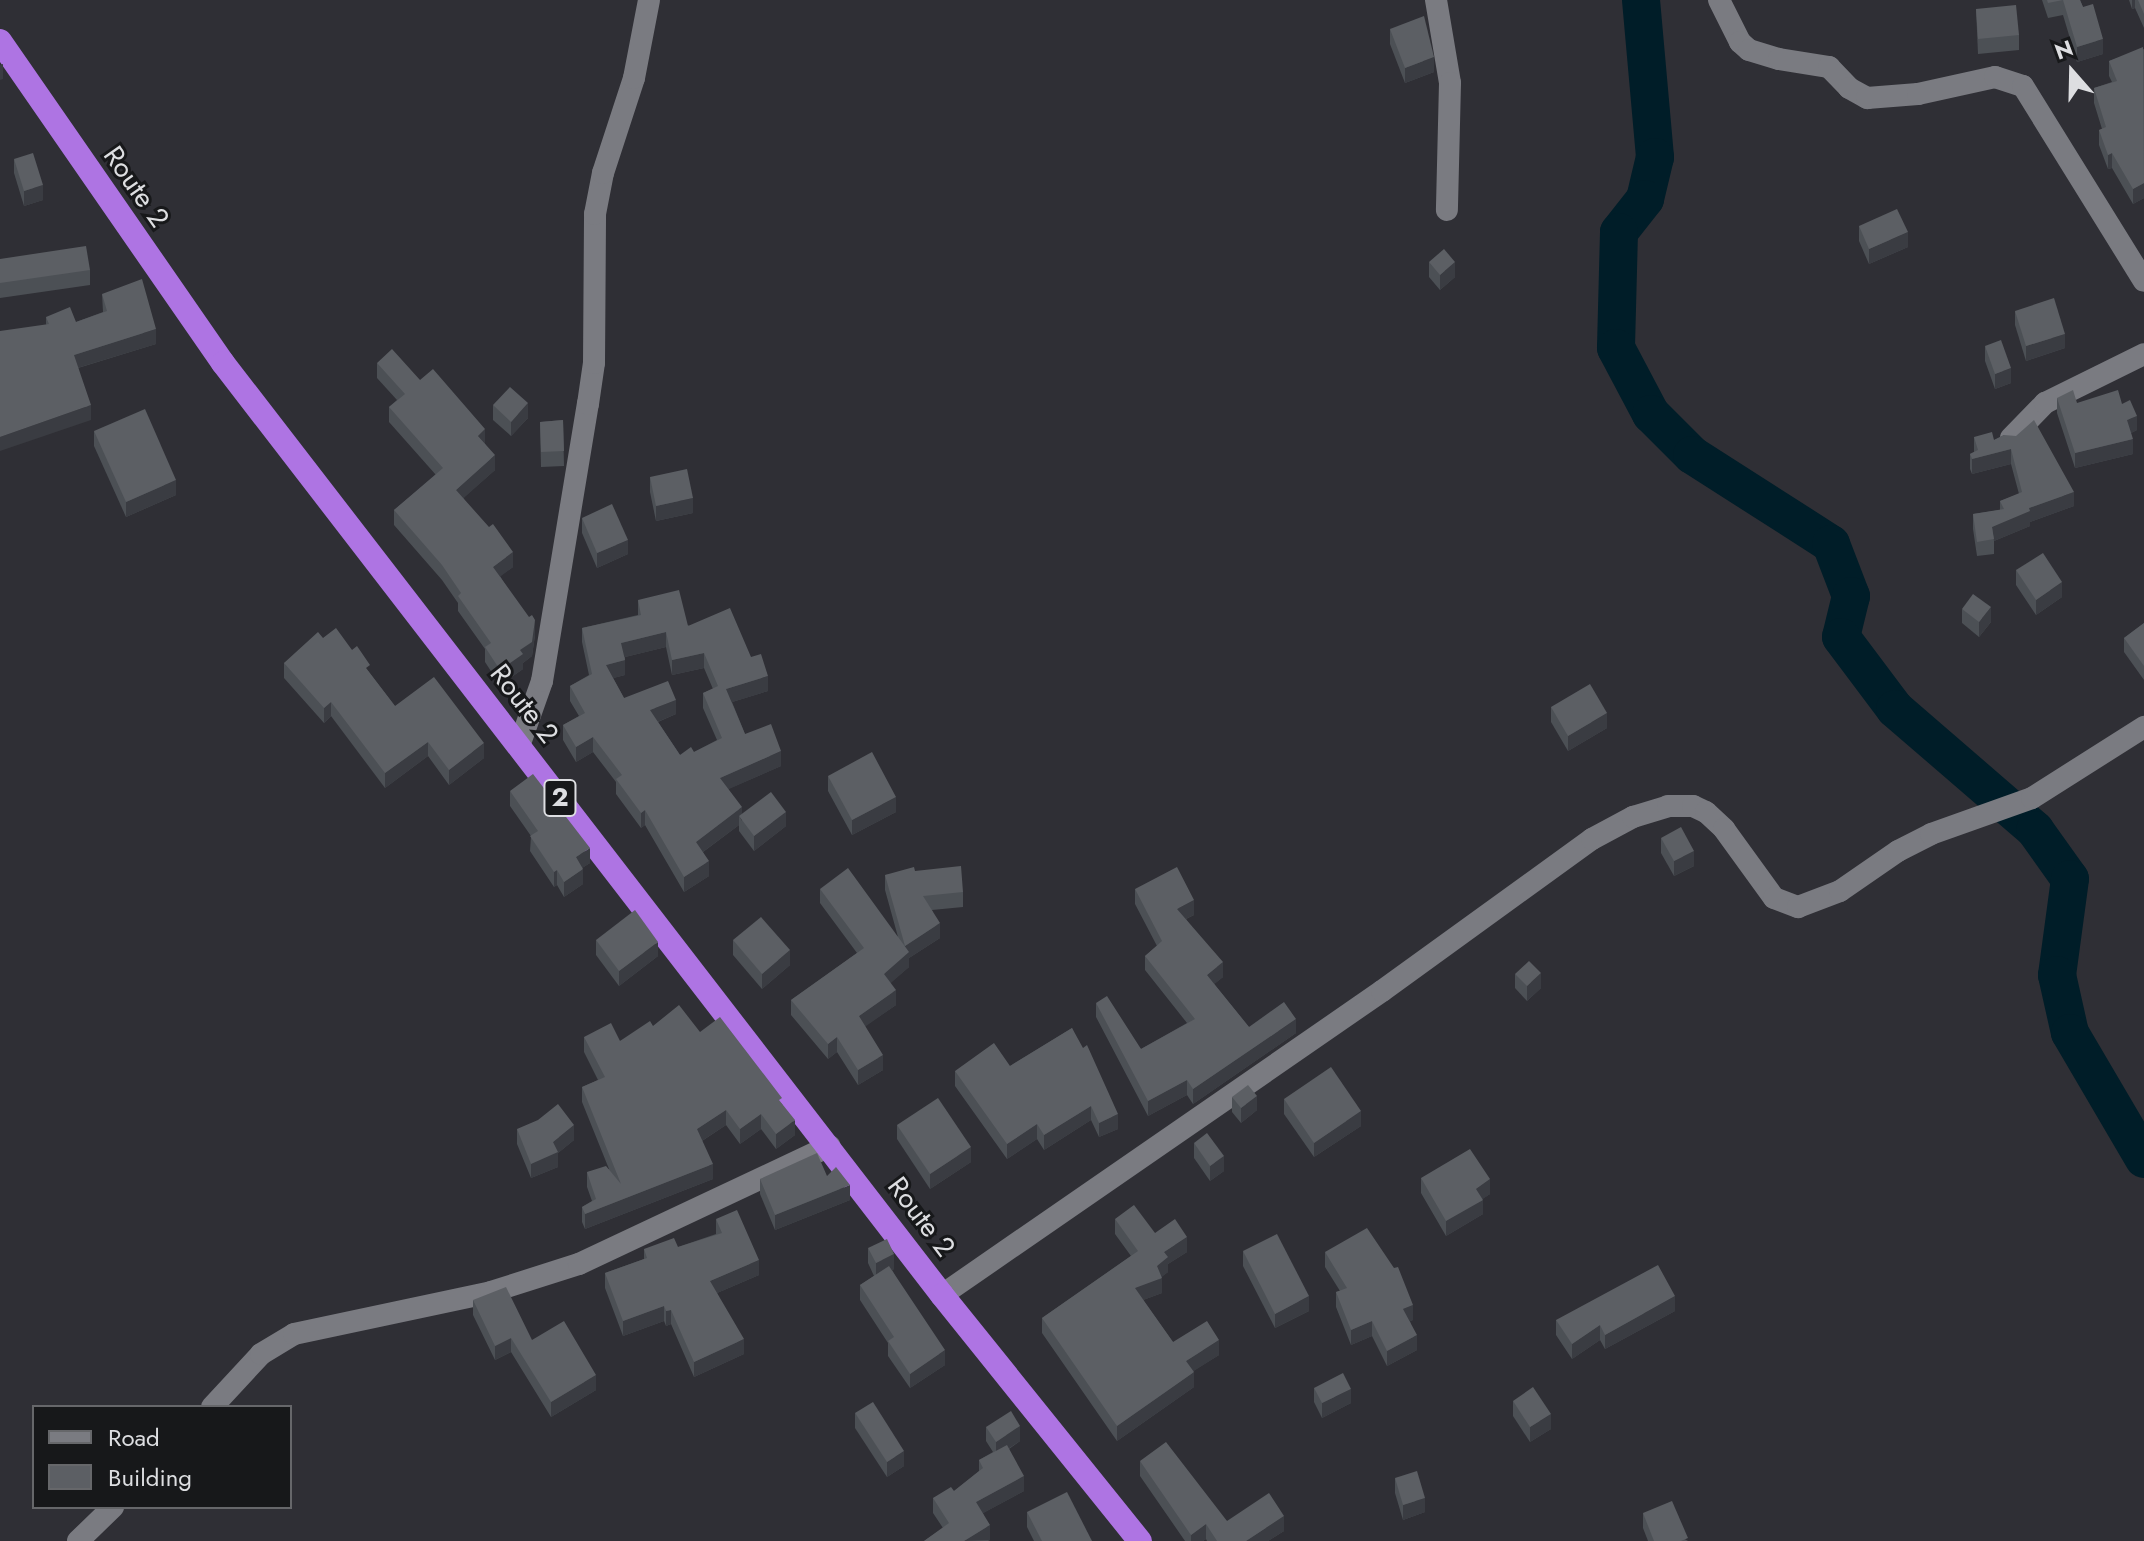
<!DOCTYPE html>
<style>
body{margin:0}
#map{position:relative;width:2144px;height:1541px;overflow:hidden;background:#2f2f35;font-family:Jost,sans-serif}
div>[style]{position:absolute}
.river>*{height:38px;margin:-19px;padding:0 19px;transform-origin:19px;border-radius:19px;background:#001d28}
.minor>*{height:22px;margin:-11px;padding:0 11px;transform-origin:11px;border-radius:11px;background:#7a7b81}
.highway>*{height:24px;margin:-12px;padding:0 12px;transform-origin:12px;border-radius:12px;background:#ae74e3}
.wall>*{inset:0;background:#4c5055}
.shaded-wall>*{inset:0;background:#3a3c42}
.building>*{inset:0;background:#5c5f64}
span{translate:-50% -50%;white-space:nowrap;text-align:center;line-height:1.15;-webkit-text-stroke:6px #17181a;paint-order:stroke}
.shield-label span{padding:2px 6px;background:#17181a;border:2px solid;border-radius:6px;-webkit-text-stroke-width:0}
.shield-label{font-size:26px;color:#dddee1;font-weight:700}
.street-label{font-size:28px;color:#dddee1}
.legend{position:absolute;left:32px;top:1405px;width:260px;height:104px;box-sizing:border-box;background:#17181a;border:2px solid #66676a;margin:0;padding:10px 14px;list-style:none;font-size:24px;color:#dddee1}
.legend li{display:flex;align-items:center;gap:16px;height:40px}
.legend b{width:40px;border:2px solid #66676a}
.north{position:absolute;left:2032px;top:32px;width:80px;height:80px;-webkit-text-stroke:6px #17181a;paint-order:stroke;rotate:340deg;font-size:22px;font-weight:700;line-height:32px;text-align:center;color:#dddee1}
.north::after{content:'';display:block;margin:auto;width:28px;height:36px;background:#dddee1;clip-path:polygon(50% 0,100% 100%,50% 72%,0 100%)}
</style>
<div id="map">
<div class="river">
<div style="left:1641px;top:0;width:158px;rotate:84.9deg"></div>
<div style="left:1655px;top:157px;width:43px;rotate:103.4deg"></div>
<div style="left:1645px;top:199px;width:42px;rotate:128.2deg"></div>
<div style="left:1619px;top:232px;width:116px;rotate:91.5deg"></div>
<div style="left:1616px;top:348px;width:75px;rotate:62.1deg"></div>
<div style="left:1651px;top:414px;width:58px;rotate:45deg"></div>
<div style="left:1692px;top:455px;width:165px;rotate:32.6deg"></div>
<div style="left:1831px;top:544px;width:56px;rotate:69deg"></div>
<div style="left:1851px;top:596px;width:42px;rotate:103.7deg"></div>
<div style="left:1841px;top:637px;width:90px;rotate:53.1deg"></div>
<div style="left:1895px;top:709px;width:185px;rotate:40.8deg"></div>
<div style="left:2035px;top:830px;width:60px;rotate:54.5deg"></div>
<div style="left:2070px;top:879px;width:97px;rotate:97.7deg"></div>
<div style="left:2057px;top:975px;width:59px;rotate:77.4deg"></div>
<div style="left:2070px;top:1033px;width:146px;rotate:59.6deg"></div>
</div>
<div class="minor">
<div style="left:1436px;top:0;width:84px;rotate:80.4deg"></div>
<div style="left:1450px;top:83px;width:127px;rotate:91.4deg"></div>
<div style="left:1719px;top:0;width:47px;rotate:63.4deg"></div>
<div style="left:1740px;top:42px;width:12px;rotate:42deg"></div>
<div style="left:1749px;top:50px;width:31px;rotate:17deg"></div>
<div style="left:1779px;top:59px;width:51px;rotate:9.1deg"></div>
<div style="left:1829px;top:67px;width:29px;rotate:46deg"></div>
<div style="left:1849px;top:88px;width:21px;rotate:29deg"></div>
<div style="left:1867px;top:98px;width:51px;rotate:-4.5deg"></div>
<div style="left:1918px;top:94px;width:79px;rotate:-12.4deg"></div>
<div style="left:1995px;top:77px;width:29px;rotate:18deg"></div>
<div style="left:2023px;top:86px;width:229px;rotate:58.2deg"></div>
<div style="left:2011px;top:438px;width:49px;rotate:-45.8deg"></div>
<div style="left:2045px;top:403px;width:110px;rotate:-26.3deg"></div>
<div style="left:519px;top:746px;width:69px;rotate:-70.5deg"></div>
<div style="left:542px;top:681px;width:281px;rotate:-80.6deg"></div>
<div style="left:588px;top:404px;width:41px;rotate:-81.7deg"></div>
<div style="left:594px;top:363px;width:149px;rotate:-89.6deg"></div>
<div style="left:595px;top:214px;width:42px;rotate:-79deg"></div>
<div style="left:603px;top:173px;width:100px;rotate:-71.9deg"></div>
<div style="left:634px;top:78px;width:79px;rotate:-79.1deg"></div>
<div style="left:942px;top:1295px;width:535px;rotate:-34.64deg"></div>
<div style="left:1382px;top:991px;width:259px;rotate:-35.9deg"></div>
<div style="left:1592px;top:839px;width:47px;rotate:-28.2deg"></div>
<div style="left:1633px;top:817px;width:37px;rotate:-17deg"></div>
<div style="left:1668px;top:806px;width:25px"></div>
<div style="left:1693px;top:806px;width:14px;rotate:25deg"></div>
<div style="left:1706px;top:812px;width:25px;rotate:43deg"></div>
<div style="left:1724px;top:829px;width:85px;rotate:54.1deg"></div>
<div style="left:1774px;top:898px;width:26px;rotate:21deg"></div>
<div style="left:1798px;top:907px;width:45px;rotate:-20.9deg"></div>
<div style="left:1840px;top:891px;width:70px;rotate:-34.6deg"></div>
<div style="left:1898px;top:851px;width:37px;rotate:-27deg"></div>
<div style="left:1931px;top:834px;width:107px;rotate:-19.6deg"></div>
<div style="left:2032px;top:798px;width:133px;rotate:-32.4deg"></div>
<div style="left:212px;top:1407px;width:72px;rotate:-47.2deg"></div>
<div style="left:261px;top:1354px;width:39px;rotate:-31deg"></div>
<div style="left:294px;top:1334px;width:201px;rotate:-12deg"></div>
<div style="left:491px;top:1292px;width:92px;rotate:-17.7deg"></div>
<div style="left:579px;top:1264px;width:277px;rotate:-25.2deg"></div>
<div style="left:78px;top:1541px;width:49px;rotate:-44.2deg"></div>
</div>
<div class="highway">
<div style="left:0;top:41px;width:392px;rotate:55.3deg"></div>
<div style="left:223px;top:363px;width:1177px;rotate:52.35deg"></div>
<div style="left:942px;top:1295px;width:316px;rotate:51.2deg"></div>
</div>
<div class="wall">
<div style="clip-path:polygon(2042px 0,2080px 0,2103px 54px,2077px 62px,2063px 15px,2048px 18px)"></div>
<div style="clip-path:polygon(2129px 0,2144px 0,2144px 28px,2135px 8px,2132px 9px)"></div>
<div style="clip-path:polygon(1976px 9px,2019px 35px,2019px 50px,1978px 54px)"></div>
<div style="clip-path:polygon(1390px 29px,1434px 72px,1405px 83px,1390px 44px)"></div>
<div style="clip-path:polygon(2144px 49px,2144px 198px,2133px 204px,2112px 168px,2108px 169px,2099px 145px,2099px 130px,2102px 129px,2094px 103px,2094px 88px,2112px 82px,2109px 76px,2109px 61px)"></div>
<div style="clip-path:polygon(14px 159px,43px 200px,24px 206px,14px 173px)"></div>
<div style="clip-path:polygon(1859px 226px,1908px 247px,1869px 264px,1859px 241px)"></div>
<div style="clip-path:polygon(0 259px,90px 270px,90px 285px,0 298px)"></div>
<div style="clip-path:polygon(1429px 262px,1455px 277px,1440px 290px,1429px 277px)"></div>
<div style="clip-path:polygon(102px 294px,156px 344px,78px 368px,91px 420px,46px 324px,46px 317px,76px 322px,103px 312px)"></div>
<div style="clip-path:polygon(2015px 311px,2065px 348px,2026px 361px,2015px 325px)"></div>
<div style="clip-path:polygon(1985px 346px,2011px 383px,1995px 389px,1985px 361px)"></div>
<div style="clip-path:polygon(377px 363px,420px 380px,485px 444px,495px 470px,463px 498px,513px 567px,500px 576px,535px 635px,532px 656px,523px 663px,523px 669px,500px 685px,485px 662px,485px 649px,458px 611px,458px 603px,442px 580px,394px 525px,394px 510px,436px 475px,389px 422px,389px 407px,397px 400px,377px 378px)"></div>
<div style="clip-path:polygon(2057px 398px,2077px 403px,2122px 404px,2137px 430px,2131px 433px,2133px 454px,2075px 468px,2057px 413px)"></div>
<div style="clip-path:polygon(493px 405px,528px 418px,511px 436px,493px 420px)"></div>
<div style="clip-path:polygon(563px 420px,564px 466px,541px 467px,540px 422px)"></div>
<div style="clip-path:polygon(94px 431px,176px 495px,126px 517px,94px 446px)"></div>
<div style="clip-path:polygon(2004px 435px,2074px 506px,2030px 522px,2030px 526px,1994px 541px,1994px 554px,1977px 556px,1973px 529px,1973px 514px,2000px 510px,2000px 501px,2019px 494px,2011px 464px,1972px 474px,1970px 469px,1970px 454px,1974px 452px,1974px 437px,1994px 440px)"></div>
<div style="clip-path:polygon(650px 477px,693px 513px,656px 521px,650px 492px)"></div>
<div style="clip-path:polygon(582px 518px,628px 554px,597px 568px,582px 533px)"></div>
<div style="clip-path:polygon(2016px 570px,2062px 597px,2036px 615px,2016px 585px)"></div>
<div style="clip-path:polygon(evenodd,638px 600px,751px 657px,768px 691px,732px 702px,745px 734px,781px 766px,728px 789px,742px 814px,786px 826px,754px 851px,739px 831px,739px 825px,703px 852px,709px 876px,684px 892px,645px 825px,641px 828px,616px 794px,616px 782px,593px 752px,576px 762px,563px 740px,563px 725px,579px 716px,570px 701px,570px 686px,589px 675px,582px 642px,582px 628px,638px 615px,638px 600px,666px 647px,672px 675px,704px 668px,713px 689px,703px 693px,703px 708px,717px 740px,694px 752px,680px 755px,658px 722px,676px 714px,624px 698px,613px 678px,625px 675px,625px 657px,666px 647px)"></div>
<div style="clip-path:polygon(1962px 609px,1991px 622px,1979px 637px,1962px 623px)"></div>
<div style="clip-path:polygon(2144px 623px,2144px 680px,2124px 652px,2124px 638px)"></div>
<div style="clip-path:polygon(323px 638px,352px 650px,395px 706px,484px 758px,449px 785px,428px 756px,385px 788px,331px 716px,324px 723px,284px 678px,284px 663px)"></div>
<div style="clip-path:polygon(1551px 707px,1607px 728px,1568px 751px,1551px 722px)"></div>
<div style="clip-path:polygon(828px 776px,896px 812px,852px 835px,828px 791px)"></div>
<div style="clip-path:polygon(510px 791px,590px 863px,582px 868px,583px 884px,564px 897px,557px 885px,554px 887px,530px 851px,531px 836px,510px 806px)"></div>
<div style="clip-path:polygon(1661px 838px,1694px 866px,1674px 876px,1661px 853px)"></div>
<div style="clip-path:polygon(915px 871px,963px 892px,963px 907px,932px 910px,940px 938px,909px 958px,909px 967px,890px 983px,896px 1005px,865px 1026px,883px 1070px,858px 1085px,837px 1052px,828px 1059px,791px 1015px,791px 1000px,857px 953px,820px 903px,820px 889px,898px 937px,885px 890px,885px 875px)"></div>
<div style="clip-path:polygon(1135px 889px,1194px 915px,1186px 919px,1223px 977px,1214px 984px,1249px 1027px,1296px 1033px,1193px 1104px,1187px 1095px,1148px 1116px,1096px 1017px,1096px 1003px,1141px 1049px,1187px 1023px,1145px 970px,1145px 956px,1157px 946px,1135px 904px)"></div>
<div style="clip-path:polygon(596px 940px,658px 956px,619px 986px,596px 955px)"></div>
<div style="clip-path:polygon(733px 940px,790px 965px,762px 989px,733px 955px)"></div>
<div style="clip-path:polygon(1515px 974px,1541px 988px,1527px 1001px,1515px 988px)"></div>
<div style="clip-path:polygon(653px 1026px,700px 1032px,782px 1104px,795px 1135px,776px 1149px,761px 1129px,740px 1144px,726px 1125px,702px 1141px,713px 1179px,585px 1229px,582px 1222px,582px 1207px,592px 1201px,587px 1187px,587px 1172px,609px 1169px,582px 1102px,582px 1087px,598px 1080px,584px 1052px,584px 1037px,620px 1041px)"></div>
<div style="clip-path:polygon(1072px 1028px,1118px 1129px,1099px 1137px,1091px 1120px,1044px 1150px,1037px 1139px,1007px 1159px,955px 1086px,955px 1071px,1010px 1066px)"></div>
<div style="clip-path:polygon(1232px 1097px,1257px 1110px,1241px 1123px,1232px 1112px)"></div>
<div style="clip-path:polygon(1284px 1099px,1361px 1126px,1314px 1157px,1284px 1114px)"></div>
<div style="clip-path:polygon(897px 1125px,971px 1162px,930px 1189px,897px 1139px)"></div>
<div style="clip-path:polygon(517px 1129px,574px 1140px,558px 1153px,558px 1167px,531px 1178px,517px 1144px)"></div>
<div style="clip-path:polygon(1194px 1143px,1224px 1171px,1210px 1181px,1194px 1158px)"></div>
<div style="clip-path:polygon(827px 1176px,850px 1200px,775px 1230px,760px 1194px,760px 1179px)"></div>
<div style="clip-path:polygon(1421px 1178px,1490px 1194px,1482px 1199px,1483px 1214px,1446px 1236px,1421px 1193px)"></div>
<div style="clip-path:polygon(716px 1219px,759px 1275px,717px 1293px,744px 1354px,694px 1377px,671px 1324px,666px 1326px,664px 1321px,623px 1336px,605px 1288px,605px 1273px,644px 1259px,644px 1249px,678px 1247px,716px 1234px)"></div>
<div style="clip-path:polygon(1115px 1219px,1155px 1233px,1187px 1252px,1168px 1264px,1168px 1272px,1161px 1277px,1162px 1293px,1143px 1300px,1173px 1342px,1219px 1355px,1193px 1371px,1194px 1387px,1117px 1441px,1042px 1333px,1042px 1318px,1131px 1256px,1115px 1234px)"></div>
<div style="clip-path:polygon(868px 1248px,894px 1269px,892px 1270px,945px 1365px,910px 1388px,888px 1356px,888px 1343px,860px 1300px,860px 1285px,874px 1276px,868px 1263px)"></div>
<div style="clip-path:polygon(1243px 1251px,1309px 1311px,1275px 1328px,1243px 1266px)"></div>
<div style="clip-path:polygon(1325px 1252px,1413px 1320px,1410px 1321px,1417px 1350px,1387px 1366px,1372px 1336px,1351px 1345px,1336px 1307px,1336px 1292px,1340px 1291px,1325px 1267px)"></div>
<div style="clip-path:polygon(473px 1300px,596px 1390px,551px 1417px,511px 1352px,495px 1360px,473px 1315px)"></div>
<div style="clip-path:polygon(1675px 1311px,1605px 1349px,1600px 1340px,1572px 1359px,1556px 1335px,1556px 1320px)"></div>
<div style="clip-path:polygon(1314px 1388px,1351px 1403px,1322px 1418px,1314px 1402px)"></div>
<div style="clip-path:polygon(1513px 1401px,1551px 1429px,1530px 1442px,1513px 1416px)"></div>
<div style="clip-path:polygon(855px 1413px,904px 1466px,887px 1477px,855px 1428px)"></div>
<div style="clip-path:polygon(986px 1427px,1020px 1441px,1009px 1449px,1024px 1491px,983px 1513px,990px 1540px,988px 1541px,924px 1541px,943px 1528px,933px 1513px,933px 1498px,954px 1491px,979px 1471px,979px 1460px,993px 1452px,986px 1441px)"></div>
<div style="clip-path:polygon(1140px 1461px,1227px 1521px,1284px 1531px,1268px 1541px,1207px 1541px,1206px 1539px,1203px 1541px,1185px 1541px,1140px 1476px)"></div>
<div style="clip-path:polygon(1395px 1478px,1425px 1512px,1403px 1520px,1395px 1493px)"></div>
<div style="clip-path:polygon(1027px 1512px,1092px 1541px,1034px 1541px,1027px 1527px)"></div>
<div style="clip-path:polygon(1643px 1513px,1688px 1541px,1648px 1541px,1643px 1528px)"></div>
</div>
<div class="shaded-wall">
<div style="clip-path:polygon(2132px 0,2135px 0,2135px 8px,2132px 9px)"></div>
<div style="clip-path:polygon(2103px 39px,2103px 54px,2077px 62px,2077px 47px)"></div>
<div style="clip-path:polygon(1434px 57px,1434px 72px,1405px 83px,1405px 68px)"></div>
<div style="clip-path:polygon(3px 64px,3px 79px,0 80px,0 65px)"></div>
<div style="clip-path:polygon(2112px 153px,2112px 168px,2108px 169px,2108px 155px)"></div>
<div style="clip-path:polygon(2144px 183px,2144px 198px,2133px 204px,2133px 189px)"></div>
<div style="clip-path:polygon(43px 185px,43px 200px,24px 206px,24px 191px)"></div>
<div style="clip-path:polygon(1908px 232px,1908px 247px,1869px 264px,1869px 249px)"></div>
<div style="clip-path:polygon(1455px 262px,1455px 277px,1440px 290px,1440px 275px)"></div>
<div style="clip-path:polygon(156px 329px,156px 344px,74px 369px,74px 355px)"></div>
<div style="clip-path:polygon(2065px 334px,2065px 348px,2026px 361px,2026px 346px)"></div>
<div style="clip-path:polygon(2011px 368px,2011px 383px,1995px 389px,1995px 374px)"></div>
<div style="clip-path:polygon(528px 403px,528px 418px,511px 436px,511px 422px)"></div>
<div style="clip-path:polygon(91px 405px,91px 420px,0 451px,0 437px)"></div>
<div style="clip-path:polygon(2137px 416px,2137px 430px,2127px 435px,2127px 420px)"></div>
<div style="clip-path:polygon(485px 429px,485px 444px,478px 436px)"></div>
<div style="clip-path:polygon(2133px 439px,2133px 454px,2075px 468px,2075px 453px)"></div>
<div style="clip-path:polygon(2011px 449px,2011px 464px,1972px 474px,1972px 459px)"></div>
<div style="clip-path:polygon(495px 455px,495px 470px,456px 505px,456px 490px)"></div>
<div style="clip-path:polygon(176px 480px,176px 495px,126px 517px,126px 502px)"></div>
<div style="clip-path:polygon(2074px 492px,2074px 506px,2030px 522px,2030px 526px,1994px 541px,1992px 527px,2029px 508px)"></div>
<div style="clip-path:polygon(693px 498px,693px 513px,656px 521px,656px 506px)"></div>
<div style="clip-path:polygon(628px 540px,628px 554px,597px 568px,597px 553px)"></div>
<div style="clip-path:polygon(513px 552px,513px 567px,493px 582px,493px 567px)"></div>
<div style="clip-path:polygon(2062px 582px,2062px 597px,2036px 615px,2036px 600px)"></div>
<div style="clip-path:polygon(1991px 607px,1991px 622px,1979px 637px,1979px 622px)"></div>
<div style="clip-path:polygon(535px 620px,535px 635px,532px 656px,523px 663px,523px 669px,500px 685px,500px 670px,520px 650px)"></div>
<div style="clip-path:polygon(666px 632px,666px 647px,621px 658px,621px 643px)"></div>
<div style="clip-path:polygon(704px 653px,704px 668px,672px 675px,672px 660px)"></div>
<div style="clip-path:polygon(625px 660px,625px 675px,606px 680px,606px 665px)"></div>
<div style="clip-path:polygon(768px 676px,768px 691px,726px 704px,726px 689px)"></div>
<div style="clip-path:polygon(676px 700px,676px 714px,650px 725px,650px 710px)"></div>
<div style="clip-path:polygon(331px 702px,331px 716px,324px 723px,324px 708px)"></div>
<div style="clip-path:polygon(1607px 713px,1607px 728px,1568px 751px,1568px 736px)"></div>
<div style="clip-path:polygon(593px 737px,593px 752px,576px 762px,576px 747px)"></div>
<div style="clip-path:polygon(428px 742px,428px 756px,385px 788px,385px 773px)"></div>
<div style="clip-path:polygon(484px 743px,484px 758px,449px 785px,449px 770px)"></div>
<div style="clip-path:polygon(781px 751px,781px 766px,720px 793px,720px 778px)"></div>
<div style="clip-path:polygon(896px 797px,896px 812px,852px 835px,852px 820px)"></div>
<div style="clip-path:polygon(742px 807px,742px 821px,739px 816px,739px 825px,696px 857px,696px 842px)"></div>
<div style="clip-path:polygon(645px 810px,645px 825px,641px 828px,641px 813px)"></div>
<div style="clip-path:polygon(786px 812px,786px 826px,754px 851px,754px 836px)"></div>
<div style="clip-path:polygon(590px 848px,590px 863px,576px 872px,576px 857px)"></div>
<div style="clip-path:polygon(1694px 851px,1694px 866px,1674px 876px,1674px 861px)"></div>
<div style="clip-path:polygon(709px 861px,709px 876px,684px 892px,684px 877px)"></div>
<div style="clip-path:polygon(583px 869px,583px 884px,564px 897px,564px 882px)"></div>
<div style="clip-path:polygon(557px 870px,557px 885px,554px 887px,554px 872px)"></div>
<div style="clip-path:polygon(1194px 900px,1194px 915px,1177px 923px,1177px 909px)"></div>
<div style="clip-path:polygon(940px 923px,940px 938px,909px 958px,909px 967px,884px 989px,884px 974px,905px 946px)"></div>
<div style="clip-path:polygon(658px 942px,658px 956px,619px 986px,619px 971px)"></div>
<div style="clip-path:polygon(790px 950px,790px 965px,762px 989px,762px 974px)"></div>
<div style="clip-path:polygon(1223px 962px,1223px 977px,1207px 990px,1207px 975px)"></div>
<div style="clip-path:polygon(1541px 973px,1541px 988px,1527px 1001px,1527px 986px)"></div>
<div style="clip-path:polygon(896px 990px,896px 1005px,859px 1031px,859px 1016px)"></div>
<div style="clip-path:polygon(1296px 1019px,1296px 1033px,1193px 1104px,1193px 1089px)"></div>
<div style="clip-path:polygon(837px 1037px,837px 1052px,828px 1059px,828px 1044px)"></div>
<div style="clip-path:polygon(883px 1055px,883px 1070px,858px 1085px,858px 1070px)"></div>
<div style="clip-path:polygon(1187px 1080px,1187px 1095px,1148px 1116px,1148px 1101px)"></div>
<div style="clip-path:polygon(1257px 1096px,1257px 1110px,1241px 1123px,1241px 1108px)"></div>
<div style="clip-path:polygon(1091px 1106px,1091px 1120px,1044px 1150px,1044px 1135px)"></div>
<div style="clip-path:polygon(726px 1110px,726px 1125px,697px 1144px,697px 1129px)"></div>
<div style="clip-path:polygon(1361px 1111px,1361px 1126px,1314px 1157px,1314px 1143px)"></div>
<div style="clip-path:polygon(761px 1114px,761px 1129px,740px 1144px,740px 1129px)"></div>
<div style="clip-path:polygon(1118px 1114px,1118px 1129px,1099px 1137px,1099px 1123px)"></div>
<div style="clip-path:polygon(795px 1120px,795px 1135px,776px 1149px,776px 1134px)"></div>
<div style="clip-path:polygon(1037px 1124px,1037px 1139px,1007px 1159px,1007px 1144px)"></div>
<div style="clip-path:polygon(574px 1125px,574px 1140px,558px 1153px,558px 1167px,531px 1178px,531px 1164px,553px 1142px)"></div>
<div style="clip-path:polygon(971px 1147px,971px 1162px,930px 1189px,930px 1174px)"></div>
<div style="clip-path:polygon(1224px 1156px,1224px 1171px,1210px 1181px,1210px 1166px)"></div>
<div style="clip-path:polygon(713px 1164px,713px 1179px,585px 1229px,585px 1214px)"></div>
<div style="clip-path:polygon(1490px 1179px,1490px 1194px,1477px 1203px,1483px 1200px,1483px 1214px,1446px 1236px,1446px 1221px,1476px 1189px)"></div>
<div style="clip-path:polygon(850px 1185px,850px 1200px,775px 1230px,775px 1215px)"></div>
<div style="clip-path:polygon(1187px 1237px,1187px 1252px,1168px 1264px,1168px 1272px,1158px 1280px,1162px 1278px,1162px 1293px,1135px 1303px,1135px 1288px,1157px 1266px,1164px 1252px)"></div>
<div style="clip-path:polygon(894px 1254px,894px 1269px,876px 1278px,876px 1263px)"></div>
<div style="clip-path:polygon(759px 1260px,759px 1275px,710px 1296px,710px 1281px)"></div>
<div style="clip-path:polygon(1309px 1296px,1309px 1311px,1275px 1328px,1275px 1314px)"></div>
<div style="clip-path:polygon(1675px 1296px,1675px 1311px,1605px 1349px,1605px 1335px)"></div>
<div style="clip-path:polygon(1413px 1305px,1413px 1320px,1403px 1324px,1403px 1309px)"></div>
<div style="clip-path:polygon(664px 1306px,664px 1321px,623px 1336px,623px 1321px)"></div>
<div style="clip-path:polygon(671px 1310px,671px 1324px,666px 1326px,666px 1311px)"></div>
<div style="clip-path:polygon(1372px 1321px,1372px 1336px,1351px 1345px,1351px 1330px)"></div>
<div style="clip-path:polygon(1600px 1325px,1600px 1340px,1572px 1359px,1572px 1344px)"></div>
<div style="clip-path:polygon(1417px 1335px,1417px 1350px,1387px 1366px,1387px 1351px)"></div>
<div style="clip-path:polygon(511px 1338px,511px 1352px,495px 1360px,495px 1346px)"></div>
<div style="clip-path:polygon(744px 1339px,744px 1354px,694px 1377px,694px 1362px)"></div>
<div style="clip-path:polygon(1219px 1340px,1219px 1355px,1186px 1376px,1186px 1361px)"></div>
<div style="clip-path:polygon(945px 1350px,945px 1365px,910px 1388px,910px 1374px)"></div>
<div style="clip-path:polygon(1194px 1372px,1194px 1387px,1117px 1441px,1117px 1426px)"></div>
<div style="clip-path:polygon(596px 1375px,596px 1390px,551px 1417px,551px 1402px)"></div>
<div style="clip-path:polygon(1351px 1389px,1351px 1403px,1322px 1418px,1322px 1403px)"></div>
<div style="clip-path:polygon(1551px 1414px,1551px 1429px,1530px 1442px,1530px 1427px)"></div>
<div style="clip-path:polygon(1020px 1426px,1020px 1441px,996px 1457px,996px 1442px)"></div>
<div style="clip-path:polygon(904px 1451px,904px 1466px,887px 1477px,887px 1462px)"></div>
<div style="clip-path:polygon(1024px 1476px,1024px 1491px,976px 1517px,976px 1502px)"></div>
<div style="clip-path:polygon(1425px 1498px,1425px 1512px,1403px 1520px,1403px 1505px)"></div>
<div style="clip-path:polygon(1284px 1516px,1284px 1531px,1268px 1541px,1246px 1541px)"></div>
<div style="clip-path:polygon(1206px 1524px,1206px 1539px,1203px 1541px,1191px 1541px,1191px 1535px)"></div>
<div style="clip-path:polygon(990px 1525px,990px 1540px,964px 1541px)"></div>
</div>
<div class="building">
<div style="clip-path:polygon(2047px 0,2080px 0,2083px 7px,2093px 4px,2103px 39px,2077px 47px,2063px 0,2048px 3px)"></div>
<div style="clip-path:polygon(2138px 0,2144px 0,2144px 14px)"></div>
<div style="clip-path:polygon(2016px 5px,2019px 35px,1978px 39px,1976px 9px)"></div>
<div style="clip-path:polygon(1424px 16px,1434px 57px,1405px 68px,1390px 29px)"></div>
<div style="clip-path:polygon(2143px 47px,2144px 183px,2133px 189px,2112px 153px,2108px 155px,2099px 130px,2106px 127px,2094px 88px,2117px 81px,2109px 61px)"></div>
<div style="clip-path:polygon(33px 153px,43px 185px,24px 191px,14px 159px)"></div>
<div style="clip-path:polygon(1897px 209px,1908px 232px,1869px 249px,1859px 226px)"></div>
<div style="clip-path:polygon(86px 246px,90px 270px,0 283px,0 259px)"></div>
<div style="clip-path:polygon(1444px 249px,1455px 262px,1440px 275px,1429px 262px)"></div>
<div style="clip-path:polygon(142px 279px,156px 329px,74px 355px,91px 405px,0 437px,0 331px,49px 324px,46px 317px,70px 307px,76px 322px,107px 311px,102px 294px)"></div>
<div style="clip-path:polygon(2054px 298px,2065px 334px,2026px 346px,2015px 311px)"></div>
<div style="clip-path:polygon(2001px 340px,2011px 368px,1995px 374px,1985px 346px)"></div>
<div style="clip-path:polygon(392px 349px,420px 380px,433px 369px,485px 429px,478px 436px,495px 455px,456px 490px,489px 527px,493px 524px,513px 552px,493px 567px,529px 617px,532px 615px,535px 620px,532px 642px,520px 650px,523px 654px,500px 670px,485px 647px,491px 643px,458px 596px,461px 593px,442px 565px,394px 510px,443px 468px,389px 407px,405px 394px,377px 363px)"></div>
<div style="clip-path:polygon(510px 387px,528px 403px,511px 422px,493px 405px)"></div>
<div style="clip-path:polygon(2073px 390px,2077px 403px,2118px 390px,2122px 404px,2130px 400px,2137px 416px,2127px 420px,2133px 439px,2075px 453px,2057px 398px)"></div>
<div style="clip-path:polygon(145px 409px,176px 480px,126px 502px,94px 431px)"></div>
<div style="clip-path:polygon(563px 420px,564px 451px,541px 452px,540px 422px)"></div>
<div style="clip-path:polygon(2034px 420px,2074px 492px,2029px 508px,2030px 511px,1992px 527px,1994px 539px,1977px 542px,1973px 514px,2004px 509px,2000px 501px,2022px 492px,2011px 449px,1972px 459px,1970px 454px,1978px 450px,1974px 437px,1992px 432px,1994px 440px,2004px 435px,2016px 436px)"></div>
<div style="clip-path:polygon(687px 469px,693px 498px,656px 506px,650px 477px)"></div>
<div style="clip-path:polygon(612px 504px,628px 540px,597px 553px,582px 518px)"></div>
<div style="clip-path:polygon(2043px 553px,2062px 582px,2036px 600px,2016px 570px)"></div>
<div style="clip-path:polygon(evenodd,679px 590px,688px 626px,730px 608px,751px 657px,761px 654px,768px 676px,726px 689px,745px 734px,771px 724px,781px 751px,720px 778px,742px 807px,696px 842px,709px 861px,684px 877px,645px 810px,641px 813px,616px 779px,622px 775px,593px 737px,576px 747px,563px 725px,585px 713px,570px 686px,592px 674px,582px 628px,641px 615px,638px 600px,679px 590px,666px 632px,672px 660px,704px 653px,718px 686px,703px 693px,722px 738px,694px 752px,691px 747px,680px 755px,650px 710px,676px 700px,668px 681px,624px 698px,606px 665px,625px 660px,621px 643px,666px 632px)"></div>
<div style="clip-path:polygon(1973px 594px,1991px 607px,1979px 622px,1962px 609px)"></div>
<div style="clip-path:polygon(2144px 623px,2144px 666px,2124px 638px)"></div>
<div style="clip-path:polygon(336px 628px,352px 650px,357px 646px,370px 665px,366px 668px,395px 706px,434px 677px,484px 743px,449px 770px,428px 742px,385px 773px,331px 702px,324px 708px,284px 663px,318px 632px,323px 638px)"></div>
<div style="clip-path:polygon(1590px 684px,1607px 713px,1568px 736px,1551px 707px)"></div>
<div style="clip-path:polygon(872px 752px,896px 797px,852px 820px,828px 776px)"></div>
<div style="clip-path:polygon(533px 774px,590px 848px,576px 857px,583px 869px,564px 882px,557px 870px,554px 872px,530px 836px,538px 831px,510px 791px)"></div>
<div style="clip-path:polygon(771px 792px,786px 812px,754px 836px,739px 816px)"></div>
<div style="clip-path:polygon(1681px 827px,1694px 851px,1674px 861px,1661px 838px)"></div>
<div style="clip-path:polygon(961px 866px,963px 892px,923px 896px,940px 923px,905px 946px,885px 875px,914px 867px,915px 871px)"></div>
<div style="clip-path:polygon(1177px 867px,1194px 900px,1177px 909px,1223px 962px,1207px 975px,1249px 1027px,1284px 1002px,1296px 1019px,1193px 1089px,1187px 1080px,1148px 1101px,1096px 1003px,1107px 996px,1141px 1049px,1195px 1019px,1145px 956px,1162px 941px,1135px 889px)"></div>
<div style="clip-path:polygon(848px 868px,909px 952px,884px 974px,896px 990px,859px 1016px,883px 1055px,858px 1070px,837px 1037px,828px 1044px,791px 1000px,864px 948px,820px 889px)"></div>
<div style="clip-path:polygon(635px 910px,658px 942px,619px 971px,596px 940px)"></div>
<div style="clip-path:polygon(761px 917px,790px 950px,762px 974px,733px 940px)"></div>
<div style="clip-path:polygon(1529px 961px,1541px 973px,1527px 986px,1515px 974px)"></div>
<div style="clip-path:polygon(679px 1005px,700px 1032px,720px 1017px,782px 1098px,779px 1100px,795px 1120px,776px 1134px,761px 1114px,740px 1129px,726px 1110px,697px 1129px,713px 1164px,585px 1214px,582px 1207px,596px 1199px,587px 1172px,606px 1166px,621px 1184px,582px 1087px,605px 1077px,584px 1037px,611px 1023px,620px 1041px,650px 1021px,653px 1026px)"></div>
<div style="clip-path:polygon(1072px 1028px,1083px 1048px,1087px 1045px,1118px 1114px,1099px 1123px,1091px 1106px,1044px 1135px,1037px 1124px,1007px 1144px,955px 1071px,994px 1043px,1010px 1066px)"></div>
<div style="clip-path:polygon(1331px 1067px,1361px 1111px,1314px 1143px,1284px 1099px)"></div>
<div style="clip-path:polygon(1248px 1085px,1257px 1096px,1241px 1108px,1232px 1097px)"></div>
<div style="clip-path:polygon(938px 1098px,971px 1147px,930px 1174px,897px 1125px)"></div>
<div style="clip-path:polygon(558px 1104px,574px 1125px,553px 1142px,558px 1152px,531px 1164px,517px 1129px,538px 1120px)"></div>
<div style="clip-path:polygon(1207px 1133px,1224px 1156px,1210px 1166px,1194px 1143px)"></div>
<div style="clip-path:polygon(1470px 1149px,1490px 1179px,1476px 1189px,1483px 1200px,1446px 1221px,1421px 1178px)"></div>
<div style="clip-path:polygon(817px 1153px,827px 1176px,836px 1167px,850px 1185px,775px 1215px,760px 1179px)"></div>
<div style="clip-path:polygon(1134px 1205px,1155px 1233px,1175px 1219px,1187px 1237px,1164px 1252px,1168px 1257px,1157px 1266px,1162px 1278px,1135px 1288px,1173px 1342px,1207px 1321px,1219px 1340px,1186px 1361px,1194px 1372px,1117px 1426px,1042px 1318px,1138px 1251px,1115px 1219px)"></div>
<div style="clip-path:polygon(737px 1210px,759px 1260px,710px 1281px,744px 1339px,694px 1362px,671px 1310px,666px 1311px,664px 1306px,623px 1321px,605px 1273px,647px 1258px,644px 1249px,674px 1238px,678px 1247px,722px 1233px,716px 1219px)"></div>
<div style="clip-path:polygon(1367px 1228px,1394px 1268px,1398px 1267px,1413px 1305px,1403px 1309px,1417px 1335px,1387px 1351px,1372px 1321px,1351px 1330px,1336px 1292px,1347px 1288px,1325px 1252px)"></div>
<div style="clip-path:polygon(1277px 1234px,1309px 1296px,1275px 1314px,1243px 1251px)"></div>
<div style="clip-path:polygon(887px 1239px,894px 1254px,876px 1263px,868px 1248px)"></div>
<div style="clip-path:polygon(1658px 1265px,1675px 1296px,1605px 1335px,1600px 1325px,1572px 1344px,1556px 1320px)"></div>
<div style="clip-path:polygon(889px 1266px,945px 1350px,910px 1374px,888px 1341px,894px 1337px,860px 1285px)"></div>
<div style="clip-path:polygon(506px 1287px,532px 1340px,564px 1321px,596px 1375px,551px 1402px,511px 1338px,495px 1346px,473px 1300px)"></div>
<div style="clip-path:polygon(1343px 1373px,1351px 1389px,1322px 1403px,1314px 1388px)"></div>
<div style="clip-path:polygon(1533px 1387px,1551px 1414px,1530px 1427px,1513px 1401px)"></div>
<div style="clip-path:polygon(873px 1402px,904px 1451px,887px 1462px,855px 1413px)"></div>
<div style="clip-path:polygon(1011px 1411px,1020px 1426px,996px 1442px,986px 1427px)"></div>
<div style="clip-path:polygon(1166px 1442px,1227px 1521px,1269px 1493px,1284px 1516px,1246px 1541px,1217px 1541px,1206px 1524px,1191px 1535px,1140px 1461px)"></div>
<div style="clip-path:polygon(1007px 1445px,1024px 1476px,976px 1502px,990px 1525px,964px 1541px,924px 1541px,949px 1523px,933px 1498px,951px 1487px,954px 1491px,983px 1468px,979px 1460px)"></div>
<div style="clip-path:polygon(1417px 1471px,1425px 1498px,1403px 1505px,1395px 1478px)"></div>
<div style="clip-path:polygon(1067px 1492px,1092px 1541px,1042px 1541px,1027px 1512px)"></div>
<div style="clip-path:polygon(1672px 1501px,1688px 1538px,1681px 1541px,1654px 1541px,1643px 1513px)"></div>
</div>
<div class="shield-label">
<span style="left:560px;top:798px">2</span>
</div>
<div class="street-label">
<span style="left:136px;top:187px;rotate:55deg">Route 2</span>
<span style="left:524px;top:704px;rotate:52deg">Route 2</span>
<span style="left:921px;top:1217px;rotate:53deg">Route 2</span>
</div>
<ul class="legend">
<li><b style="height:10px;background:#7a7b81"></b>Road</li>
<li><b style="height:22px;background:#5c5f64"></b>Building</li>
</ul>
<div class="north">N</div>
</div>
